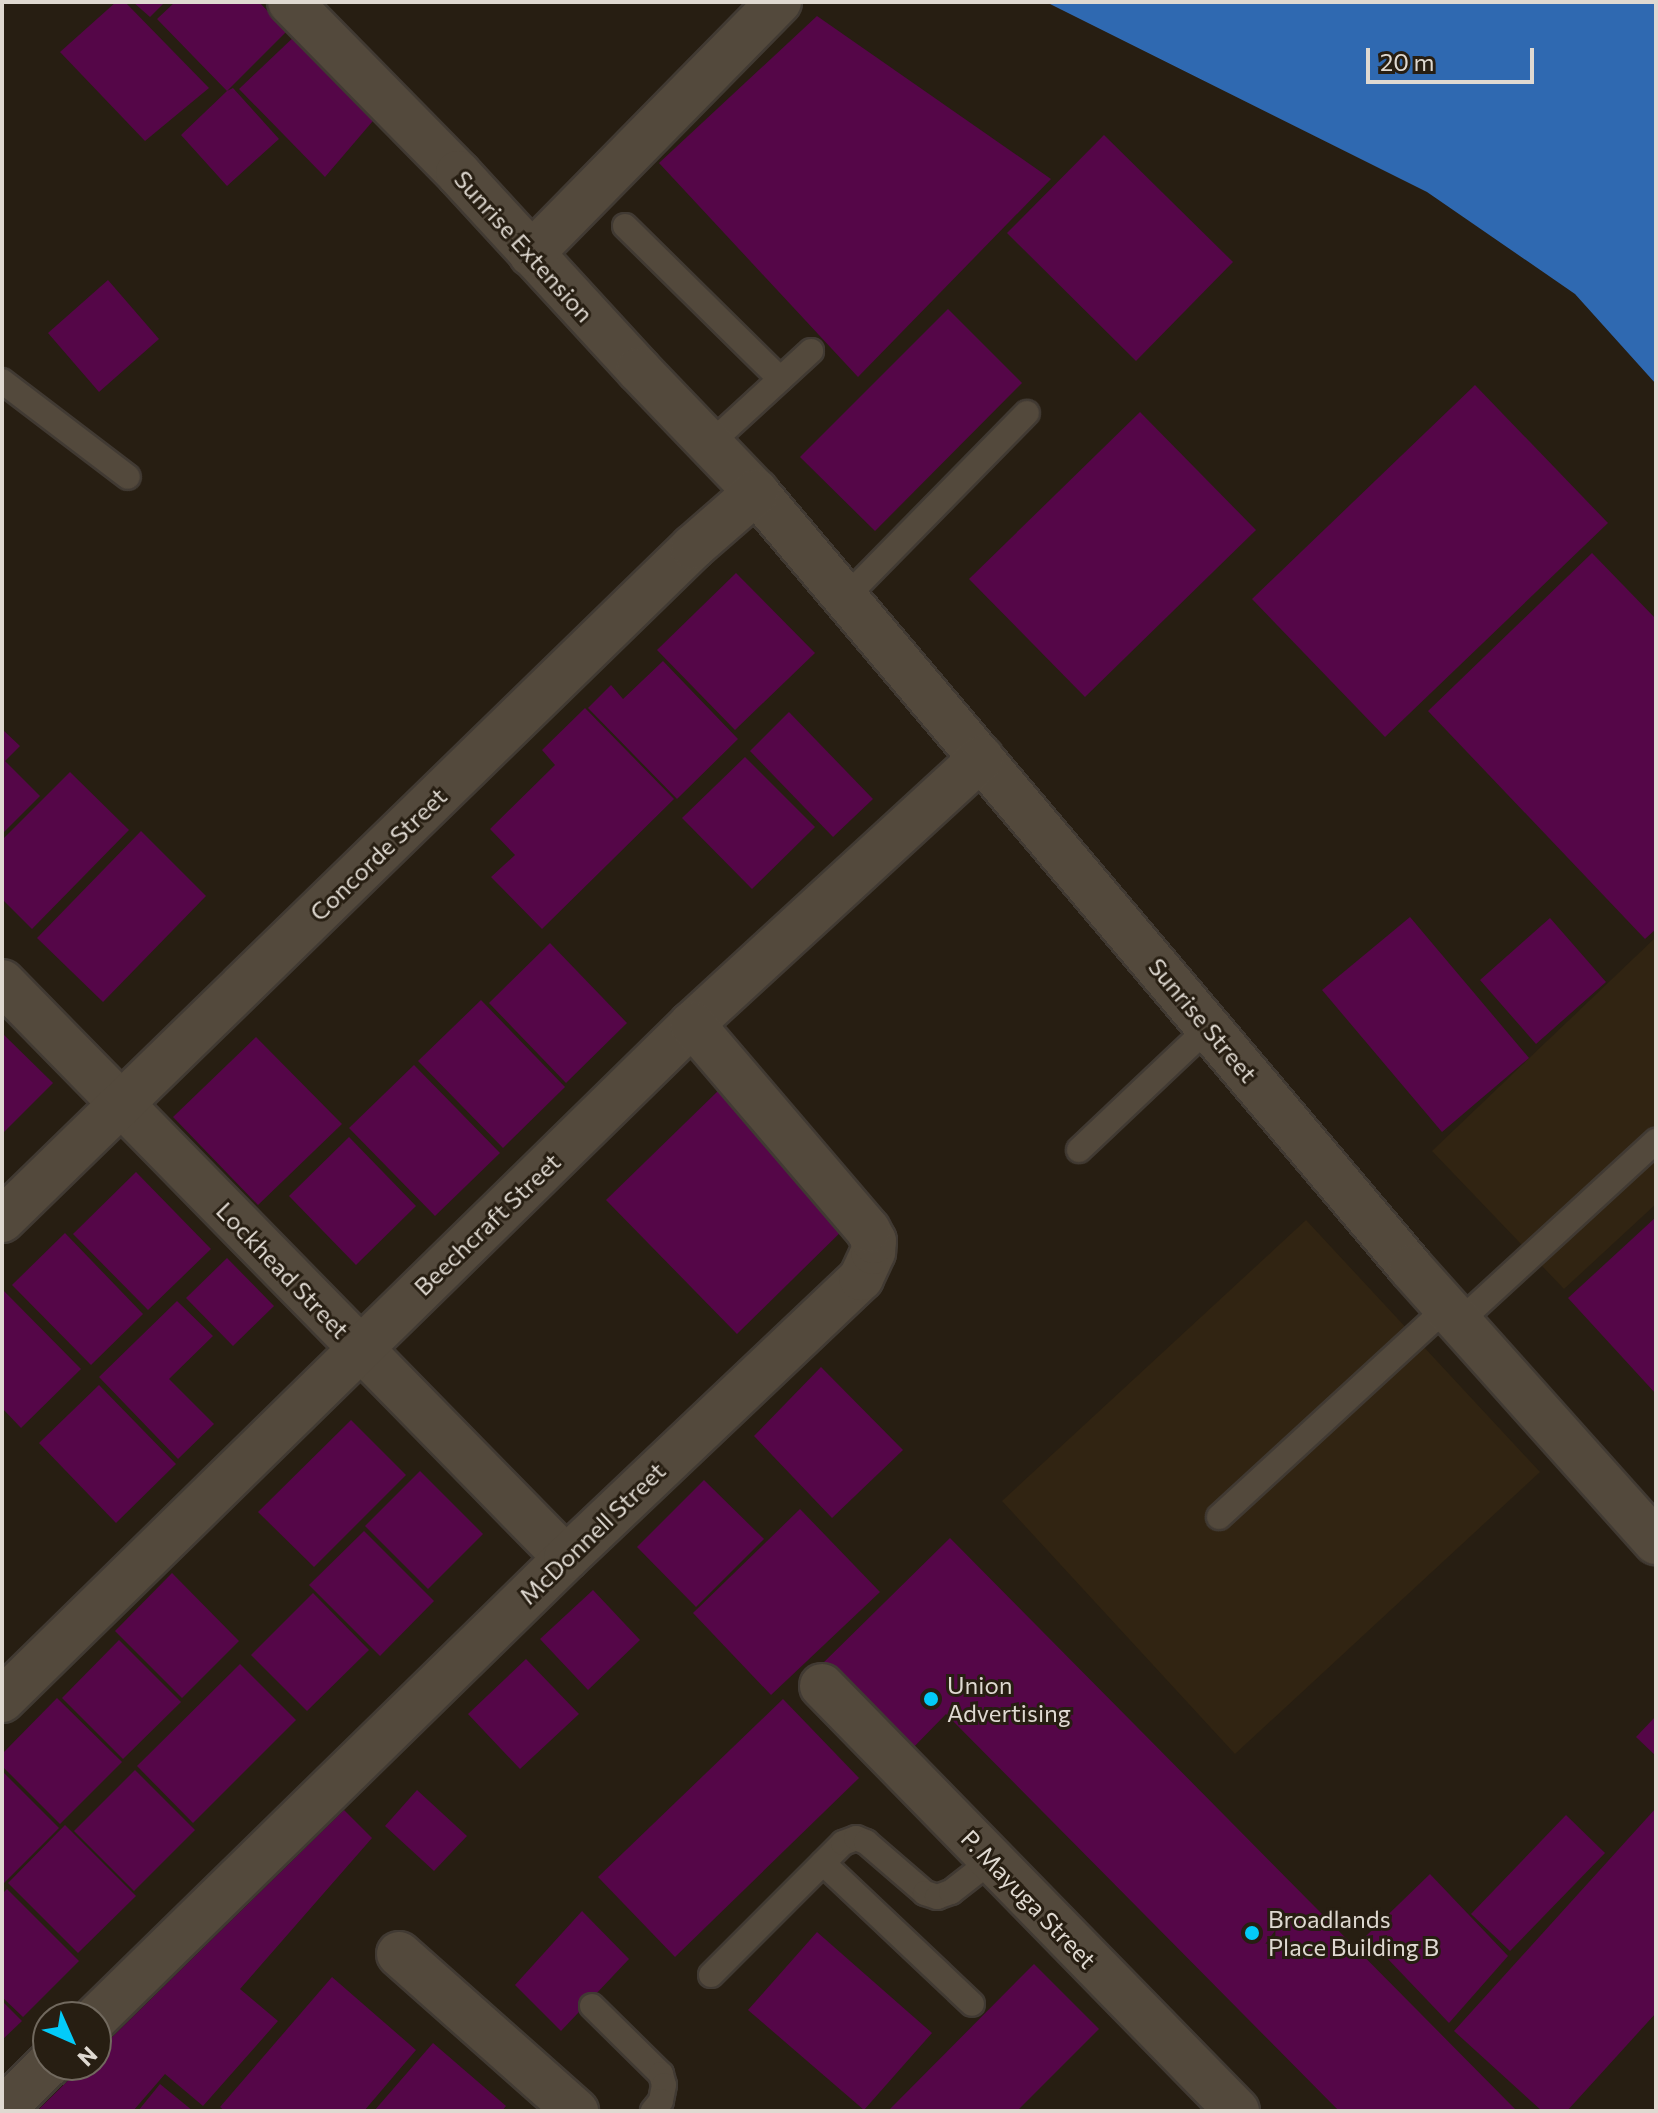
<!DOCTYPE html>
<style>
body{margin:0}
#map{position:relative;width:1658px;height:2113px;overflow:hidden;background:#271e12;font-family:Commissioner,sans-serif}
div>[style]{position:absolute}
.built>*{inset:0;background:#312412}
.water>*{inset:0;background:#2f69b1}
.building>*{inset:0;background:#550648}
.roads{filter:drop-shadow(2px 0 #413a33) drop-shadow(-2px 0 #413a33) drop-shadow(0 2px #413a33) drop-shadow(0 -2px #413a33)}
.lane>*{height:24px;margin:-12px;padding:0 12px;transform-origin:12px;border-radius:12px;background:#53493c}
.street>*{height:44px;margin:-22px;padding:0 22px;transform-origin:22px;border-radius:22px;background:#53493c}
.dots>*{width:22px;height:22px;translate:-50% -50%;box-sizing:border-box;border:4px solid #271e12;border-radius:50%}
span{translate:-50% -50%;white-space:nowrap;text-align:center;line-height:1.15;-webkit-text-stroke:6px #271e12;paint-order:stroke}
.street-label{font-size:24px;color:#dfd9d1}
.poi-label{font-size:24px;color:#dfd9d1}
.left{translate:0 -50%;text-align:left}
.frame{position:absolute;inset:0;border:4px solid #dfd9d1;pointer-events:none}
.north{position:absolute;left:32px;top:2001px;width:80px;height:80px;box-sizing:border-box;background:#271e12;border:2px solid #71695e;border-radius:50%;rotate:135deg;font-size:22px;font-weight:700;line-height:32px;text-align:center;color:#dfd9d1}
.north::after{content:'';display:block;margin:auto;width:28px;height:36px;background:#03cbf9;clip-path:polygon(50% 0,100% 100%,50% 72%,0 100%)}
.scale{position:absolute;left:1366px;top:48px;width:168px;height:36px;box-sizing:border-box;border:4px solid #dfd9d1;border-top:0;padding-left:10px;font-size:24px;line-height:28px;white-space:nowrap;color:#dfd9d1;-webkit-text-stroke:6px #271e12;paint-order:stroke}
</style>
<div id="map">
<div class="built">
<div style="clip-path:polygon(1656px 937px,1656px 1204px,1564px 1289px,1432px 1151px)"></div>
<div style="clip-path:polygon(1306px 1220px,1540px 1472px,1235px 1754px,1002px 1501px)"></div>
</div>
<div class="water">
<div style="clip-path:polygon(1046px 2px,1656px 2px,1656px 384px,1575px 294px,1427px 192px)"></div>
</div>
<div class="building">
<div style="clip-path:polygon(116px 2px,125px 2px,209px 88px,145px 141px,60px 52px)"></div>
<div style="clip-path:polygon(133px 2px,165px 2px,150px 17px)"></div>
<div style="clip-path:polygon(175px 2px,259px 2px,287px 31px,227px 91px,233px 88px,279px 139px,227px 186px,181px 135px,227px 91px,157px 19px)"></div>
<div style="clip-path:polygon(817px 16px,1051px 179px,858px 377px,659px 163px)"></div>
<div style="clip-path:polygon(299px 32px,378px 115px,325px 177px,239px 89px)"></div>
<div style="clip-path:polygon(1104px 135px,1233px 262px,1136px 361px,1007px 233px)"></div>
<div style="clip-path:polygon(108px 280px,159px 339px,99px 392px,48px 333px)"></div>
<div style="clip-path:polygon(948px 309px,1022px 383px,875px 531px,800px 457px)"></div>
<div style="clip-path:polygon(1475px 385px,1608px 523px,1385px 737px,1252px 599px)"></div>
<div style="clip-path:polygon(1140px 412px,1256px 530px,1085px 697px,969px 579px)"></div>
<div style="clip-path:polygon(1592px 553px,1656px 619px,1656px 929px,1645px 939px,1428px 711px)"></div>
<div style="clip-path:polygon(736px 573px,815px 653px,735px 730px,657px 650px)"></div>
<div style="clip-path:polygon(663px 661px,738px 739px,677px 799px,588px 708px,611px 685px,623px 699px)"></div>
<div style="clip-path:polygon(585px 708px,674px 799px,542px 929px,491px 877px,515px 855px,490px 829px,555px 765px,542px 750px)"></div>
<div style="clip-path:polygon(789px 712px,873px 799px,833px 837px,750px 751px)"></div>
<div style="clip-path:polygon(2px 729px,20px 746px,5px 761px,40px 796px,2px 834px)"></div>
<div style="clip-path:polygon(745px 757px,815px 827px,752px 889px,682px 818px)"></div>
<div style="clip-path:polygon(70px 772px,129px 830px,32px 929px,2px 899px,2px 840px)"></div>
<div style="clip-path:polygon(141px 831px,206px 896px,103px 1002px,37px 938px)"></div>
<div style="clip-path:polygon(1410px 917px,1529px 1058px,1442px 1132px,1322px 990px)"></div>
<div style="clip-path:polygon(1550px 918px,1606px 982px,1536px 1044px,1480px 980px)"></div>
<div style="clip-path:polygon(550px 943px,627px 1023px,566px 1083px,489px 1003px)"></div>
<div style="clip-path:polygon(481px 1000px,565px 1087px,503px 1148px,418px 1061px)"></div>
<div style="clip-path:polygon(2px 1033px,53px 1083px,2px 1134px)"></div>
<div style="clip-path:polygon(256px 1037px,342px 1124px,258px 1205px,173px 1117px)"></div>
<div style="clip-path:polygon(414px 1065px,500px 1153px,435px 1216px,349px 1128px)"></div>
<div style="clip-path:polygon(720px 1089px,851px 1222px,737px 1334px,606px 1200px)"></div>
<div style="clip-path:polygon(349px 1137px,416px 1206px,356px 1265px,289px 1196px)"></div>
<div style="clip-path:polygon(136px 1172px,211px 1249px,148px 1310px,73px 1234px)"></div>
<div style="clip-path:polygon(1656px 1217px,1656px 1394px,1568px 1298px)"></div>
<div style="clip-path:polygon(65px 1233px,143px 1314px,91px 1365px,12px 1285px)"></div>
<div style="clip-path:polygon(227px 1258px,274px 1306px,233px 1346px,186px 1298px)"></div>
<div style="clip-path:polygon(2px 1289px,81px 1369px,21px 1428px,2px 1408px)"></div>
<div style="clip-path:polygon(177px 1301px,213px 1336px,169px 1379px,214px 1424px,178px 1459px,99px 1377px)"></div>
<div style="clip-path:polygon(821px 1367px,903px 1450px,832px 1518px,754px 1436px)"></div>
<div style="clip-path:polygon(99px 1385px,176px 1464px,116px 1523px,39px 1443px)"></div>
<div style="clip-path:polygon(351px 1420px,406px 1475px,314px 1567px,258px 1512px)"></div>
<div style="clip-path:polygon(420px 1471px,483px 1534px,428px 1589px,365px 1526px)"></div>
<div style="clip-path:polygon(704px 1480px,764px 1539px,696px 1607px,637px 1547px)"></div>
<div style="clip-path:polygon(800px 1509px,880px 1592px,771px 1695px,693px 1613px)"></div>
<div style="clip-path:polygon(364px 1531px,434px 1601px,380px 1656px,309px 1585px)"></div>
<div style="clip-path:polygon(950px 1538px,1517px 2111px,1339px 2111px,946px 1714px,907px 1754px,820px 1666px)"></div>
<div style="clip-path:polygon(172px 1573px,239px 1641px,182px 1698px,115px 1631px)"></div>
<div style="clip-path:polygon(593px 1590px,640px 1640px,588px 1690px,540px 1639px)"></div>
<div style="clip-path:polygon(313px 1593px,369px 1650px,307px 1711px,251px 1655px)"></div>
<div style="clip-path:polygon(119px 1640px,181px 1702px,123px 1759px,62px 1698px)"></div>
<div style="clip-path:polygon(526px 1659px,579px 1714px,520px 1769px,468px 1714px)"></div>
<div style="clip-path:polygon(240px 1664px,296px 1720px,193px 1823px,137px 1766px)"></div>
<div style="clip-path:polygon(57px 1698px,122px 1762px,60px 1824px,2px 1766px,2px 1754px)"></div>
<div style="clip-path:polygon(783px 1699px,859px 1778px,675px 1957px,598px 1877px)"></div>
<div style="clip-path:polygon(1656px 1716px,1656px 1756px,1636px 1737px)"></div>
<div style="clip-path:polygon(135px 1770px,195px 1830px,134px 1891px,74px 1831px)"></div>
<div style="clip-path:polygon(2px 1771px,59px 1828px,2px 1885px)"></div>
<div style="clip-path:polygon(417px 1790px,467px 1836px,434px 1871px,385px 1826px)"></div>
<div style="clip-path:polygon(1656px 1808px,1656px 2013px,1567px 2111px,1542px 2111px,1454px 2031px)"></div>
<div style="clip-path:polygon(344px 1810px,372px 1838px,240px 1989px,278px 2021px,203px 2106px,165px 2074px,133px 2111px,37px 2111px,84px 2065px,96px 2065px,96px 2053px)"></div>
<div style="clip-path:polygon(1566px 1815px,1605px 1853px,1510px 1951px,1471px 1914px)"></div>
<div style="clip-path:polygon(65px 1825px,136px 1896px,78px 1953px,8px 1883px)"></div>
<div style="clip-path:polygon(1430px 1874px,1508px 1956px,1449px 2023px,1366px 1936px)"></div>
<div style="clip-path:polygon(7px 1889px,79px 1961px,23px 2017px,2px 1997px,2px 1894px)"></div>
<div style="clip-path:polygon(582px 1911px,629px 1959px,561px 2031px,515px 1985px)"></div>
<div style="clip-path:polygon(817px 1932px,932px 2033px,864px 2110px,748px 2010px)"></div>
<div style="clip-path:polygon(1034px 1964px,1099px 2029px,1017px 2111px,888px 2111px)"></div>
<div style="clip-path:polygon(332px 1977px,416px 2050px,364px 2111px,225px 2111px,220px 2107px)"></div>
<div style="clip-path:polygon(2px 2001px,22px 2021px,2px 2040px)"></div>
<div style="clip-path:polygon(433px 2043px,506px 2106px,502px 2111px,374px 2111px)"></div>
<div style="clip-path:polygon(160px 2084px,193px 2111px,138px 2111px)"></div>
</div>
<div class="roads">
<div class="lane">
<div style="left:625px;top:226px;width:218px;rotate:44.6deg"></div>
<div style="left:2px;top:381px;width:158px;rotate:37.3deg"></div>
<div style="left:711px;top:443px;width:136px;rotate:-42.6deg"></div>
<div style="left:846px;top:597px;width:258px;rotate:-45.5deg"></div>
<div style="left:1079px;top:1150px;width:179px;rotate:-43.4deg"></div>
<div style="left:1459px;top:1322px;width:268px;rotate:-42.6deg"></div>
<div style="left:1219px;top:1517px;width:309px;rotate:-42.6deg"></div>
<div style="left:823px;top:1863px;width:205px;rotate:43.4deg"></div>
<div style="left:711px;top:1975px;width:187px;rotate:-45deg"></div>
<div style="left:843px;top:1843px;width:14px;rotate:-21deg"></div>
<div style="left:856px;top:1838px;width:11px;rotate:22deg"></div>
<div style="left:866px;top:1842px;width:78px;rotate:40.8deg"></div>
<div style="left:925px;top:1893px;width:13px;rotate:18deg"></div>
<div style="left:937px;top:1897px;width:15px;rotate:-20deg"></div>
<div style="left:951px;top:1892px;width:52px;rotate:-38deg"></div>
<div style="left:592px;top:2006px;width:97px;rotate:44.6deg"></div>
<div style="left:661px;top:2074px;width:11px;rotate:75deg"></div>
<div style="left:664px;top:2085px;width:16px;rotate:101deg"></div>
<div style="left:661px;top:2101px;width:13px;rotate:129deg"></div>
</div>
<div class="street">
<div style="left:290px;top:2px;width:240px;rotate:45.5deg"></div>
<div style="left:458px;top:173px;width:268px;rotate:47.4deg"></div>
<div style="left:639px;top:370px;width:169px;rotate:46.2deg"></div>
<div style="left:756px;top:492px;width:1015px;rotate:49.83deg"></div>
<div style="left:1411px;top:1268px;width:368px;rotate:48.2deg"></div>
<div style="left:531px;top:254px;width:354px;rotate:-45.5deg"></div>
<div style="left:2px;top:982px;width:806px;rotate:45.6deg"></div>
<div style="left:2px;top:1220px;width:965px;rotate:-44.24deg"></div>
<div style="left:693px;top:547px;width:84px;rotate:-41.1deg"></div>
<div style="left:822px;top:1686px;width:594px;rotate:45.68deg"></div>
<div style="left:2px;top:1700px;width:966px;rotate:-44.41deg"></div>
<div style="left:692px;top:1024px;width:393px;rotate:-42.6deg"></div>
<div style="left:399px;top:1954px;width:237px;rotate:41.6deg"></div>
<div style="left:96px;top:2018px;width:658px;rotate:-44.38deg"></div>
<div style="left:566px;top:1558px;width:407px;rotate:-43.5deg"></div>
<div style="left:861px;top:1278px;width:29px;rotate:-65deg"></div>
<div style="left:873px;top:1252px;width:11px;rotate:-85deg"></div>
<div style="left:874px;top:1241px;width:13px;rotate:-119deg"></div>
<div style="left:868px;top:1230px;width:271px;rotate:-130.5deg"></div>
<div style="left:2px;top:2110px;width:64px;rotate:-44.4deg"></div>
</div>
</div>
<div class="dots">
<div style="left:931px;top:1699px;background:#03cbf9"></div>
<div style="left:1252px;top:1933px;background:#03cbf9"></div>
</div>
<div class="street-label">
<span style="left:524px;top:246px;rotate:48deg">Sunrise Extension</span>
<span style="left:378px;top:854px;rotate:-44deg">Concorde Street</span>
<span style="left:1203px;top:1020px;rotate:50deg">Sunrise Street</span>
<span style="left:487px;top:1224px;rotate:-44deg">Beechcraft Street</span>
<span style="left:283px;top:1270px;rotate:46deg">Lockhead Street</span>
<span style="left:592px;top:1533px;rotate:-44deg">McDonnell Street</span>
<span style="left:1029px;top:1899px;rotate:46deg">P. Mayuga Street</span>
</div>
<div class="poi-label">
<span class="left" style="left:947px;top:1699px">Union<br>Advertising</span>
<span class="left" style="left:1268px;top:1933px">Broadlands<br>Place Building B</span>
</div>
<div class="frame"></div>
<div class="north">N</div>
<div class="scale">20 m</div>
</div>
